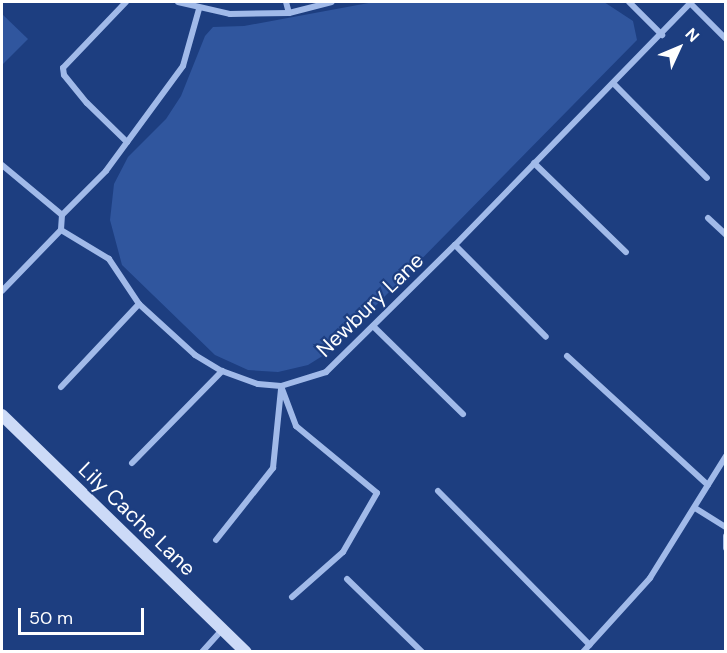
<!DOCTYPE html>
<style>
body{margin:0}
#map{position:relative;width:727px;height:653px;overflow:hidden;background:#1d3e80;font-family:"DM Sans",sans-serif}
div>[style]{position:absolute}
.green>*{inset:0;background:#30569e}
.street>*{height:6px;margin:-3px;padding:0 3px;transform-origin:3px;border-radius:3px;background:#a1bae9}
.secondary>*{height:12px;margin:-6px;padding:0 6px;transform-origin:6px;border-radius:6px;background:#ccdaf7}
span{translate:-50% -50%;white-space:nowrap;text-align:center;line-height:1.15;-webkit-text-stroke:4.5px #1d3e80;paint-order:stroke}
.street-label{font-size:21px;color:#fff}
.frame{position:absolute;inset:0;border:3px solid #fff;pointer-events:none}
.north{position:absolute;left:649px;top:18px;width:60px;height:60px;-webkit-text-stroke:4px #1d3e80;paint-order:stroke;rotate:46deg;font-size:16px;font-weight:700;line-height:24px;text-align:center;color:#fff}
.north::after{content:'';display:block;margin:auto;width:21px;height:27px;background:#fff;clip-path:polygon(50% 0,100% 100%,50% 72%,0 100%)}
.scale{position:absolute;left:18px;top:608px;width:126px;height:27px;box-sizing:border-box;border:3px solid #fff;border-top:0;padding-left:8px;font-size:18px;line-height:21px;white-space:nowrap;color:#fff;-webkit-text-stroke:4px #1d3e80;paint-order:stroke}
</style>
<div id="map">
<div class="green">
<div style="clip-path:polygon(374px 2px,604px 2px,633px 21px,637px 40px,332px 350px,308px 365px,278px 372px,248px 370px,215px 355px,122px 265px,110px 220px,114px 184px,128px 157px,166px 119px,181px 96px,205px 36px,213px 27px,244px 26px)"></div>
<div style="clip-path:polygon(2px 14px,28px 39px,2px 65px)"></div>
</div>
<div class="street">
<div style="left:126px;top:2px;width:91px;rotate:133.7deg"></div>
<div style="left:63px;top:68px;width:7px;rotate:82deg"></div>
<div style="left:64px;top:75px;width:36px;rotate:51deg"></div>
<div style="left:87px;top:103px;width:56px;rotate:44.3deg"></div>
<div style="left:178px;top:2px;width:53px;rotate:13deg"></div>
<div style="left:230px;top:14px;width:59px;rotate:-1deg"></div>
<div style="left:289px;top:13px;width:44px;rotate:-14.3deg"></div>
<div style="left:286px;top:2px;width:11px;rotate:75deg"></div>
<div style="left:629px;top:2px;width:47px;rotate:45deg"></div>
<div style="left:690px;top:3px;width:51px;rotate:45deg"></div>
<div style="left:199px;top:9px;width:59px;rotate:105.7deg"></div>
<div style="left:183px;top:66px;width:130px;rotate:126.3deg"></div>
<div style="left:106px;top:171px;width:62px;rotate:135deg"></div>
<div style="left:62px;top:215px;width:15px;rotate:94deg"></div>
<div style="left:61px;top:230px;width:56px;rotate:31.1deg"></div>
<div style="left:109px;top:259px;width:54px;rotate:56.3deg"></div>
<div style="left:139px;top:304px;width:76px;rotate:42.3deg"></div>
<div style="left:195px;top:355px;width:31px;rotate:31deg"></div>
<div style="left:222px;top:371px;width:38px;rotate:20deg"></div>
<div style="left:258px;top:384px;width:23px;rotate:5deg"></div>
<div style="left:281px;top:386px;width:47px;rotate:-17.3deg"></div>
<div style="left:326px;top:372px;width:181px;rotate:-44.6deg"></div>
<div style="left:455px;top:245px;width:339px;rotate:-45.8deg"></div>
<div style="left:614px;top:84px;width:132px;rotate:45.3deg"></div>
<div style="left:534px;top:163px;width:128px;rotate:44.1deg"></div>
<div style="left:2px;top:165px;width:78px;rotate:39.8deg"></div>
<div style="left:708px;top:218px;width:25px;rotate:43deg"></div>
<div style="left:455px;top:245px;width:129px;rotate:45.3deg"></div>
<div style="left:2px;top:291px;width:85px;rotate:-46deg"></div>
<div style="left:373px;top:326px;width:126px;rotate:44.4deg"></div>
<div style="left:567px;top:356px;width:191px;rotate:42.5deg"></div>
<div style="left:281px;top:386px;width:43px;rotate:69.4deg"></div>
<div style="left:296px;top:426px;width:105px;rotate:39.6deg"></div>
<div style="left:377px;top:493px;width:68px;rotate:120deg"></div>
<div style="left:343px;top:552px;width:68px;rotate:138.6deg"></div>
<div style="left:61px;top:387px;width:114px;rotate:-46.8deg"></div>
<div style="left:132px;top:463px;width:129px;rotate:-45.6deg"></div>
<div style="left:438px;top:491px;width:216px;rotate:45.4deg"></div>
<div style="left:695px;top:508px;width:36px;rotate:32deg"></div>
<div style="left:726px;top:536px;width:12px;rotate:90deg"></div>
<div style="left:216px;top:540px;width:92px;rotate:-51.6deg"></div>
<div style="left:273px;top:468px;width:79px;rotate:-84.2deg"></div>
<div style="left:347px;top:579px;width:105px;rotate:44.2deg"></div>
<div style="left:202px;top:652px;width:31px;rotate:-48deg"></div>
<div style="left:583px;top:652px;width:100px;rotate:-47.8deg"></div>
<div style="left:650px;top:578px;width:144px;rotate:-58.1deg"></div>
</div>
<div class="secondary">
<div style="left:2px;top:415px;width:340px;rotate:44.2deg"></div>
</div>
<div class="street-label">
<span style="left:370px;top:305px;rotate:-44deg">Newbury Lane</span>
<span style="left:137px;top:519px;rotate:44deg">Lily Cache Lane</span>
</div>
<div class="frame"></div>
<div class="north">N</div>
<div class="scale">50 m</div>
</div>
